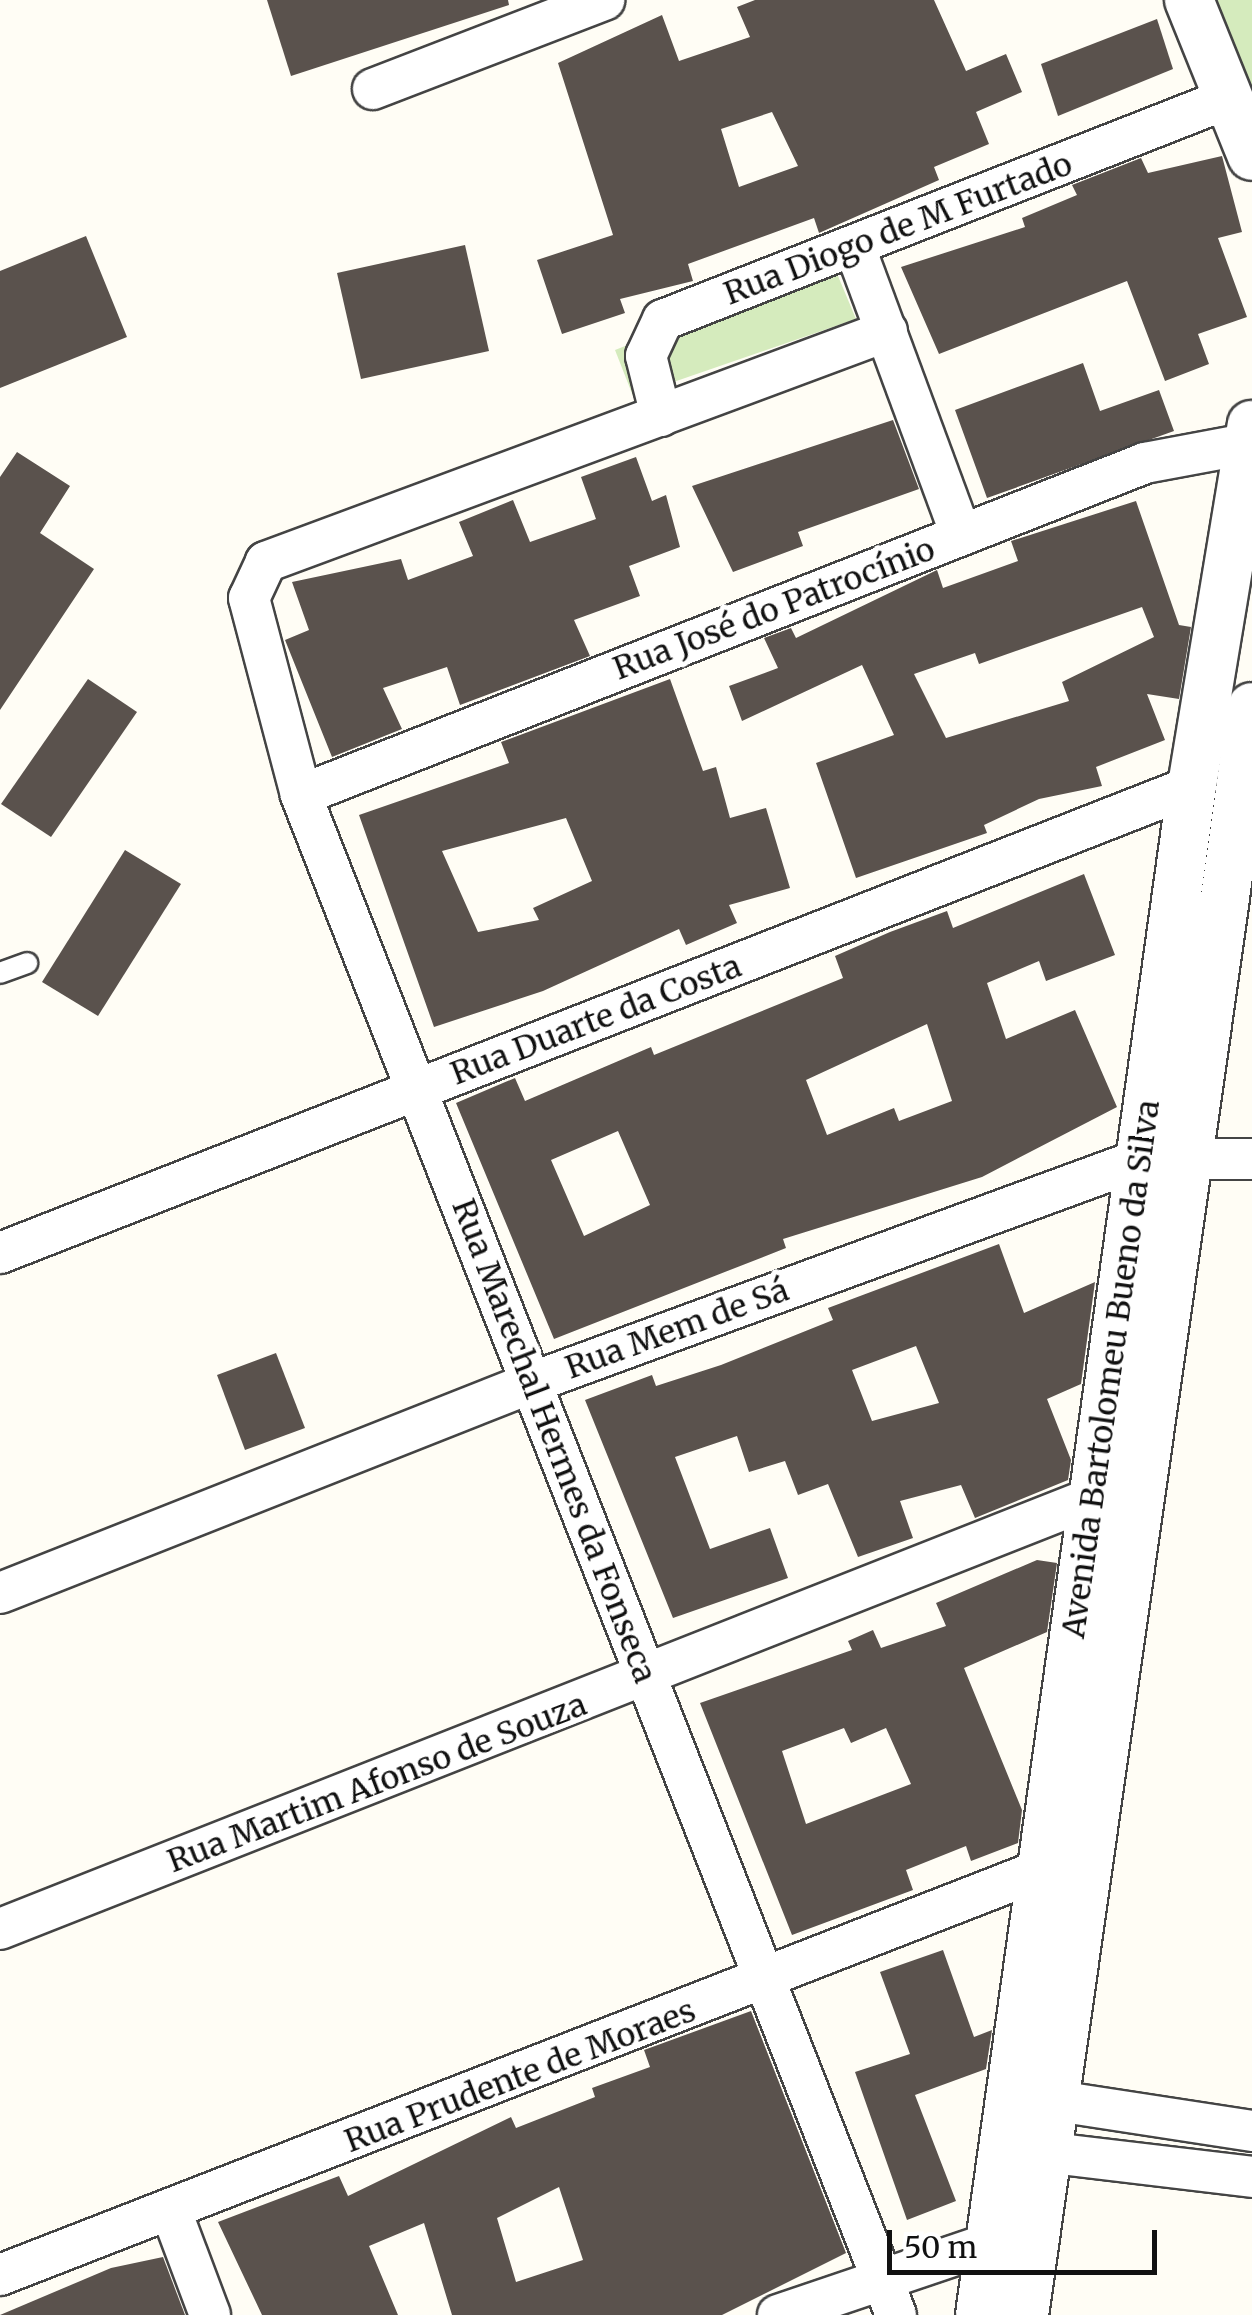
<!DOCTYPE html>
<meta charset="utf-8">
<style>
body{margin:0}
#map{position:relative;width:1252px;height:2315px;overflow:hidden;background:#fffdf5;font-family:Merriweather,serif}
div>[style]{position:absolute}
.green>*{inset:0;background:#d5ebbd}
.building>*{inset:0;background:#5a524d}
.roads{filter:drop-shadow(2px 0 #444) drop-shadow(-2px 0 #444) drop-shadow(0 2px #444) drop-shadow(0 -2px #444)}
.service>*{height:20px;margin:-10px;padding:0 10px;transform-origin:10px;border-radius:10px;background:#fff}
.minor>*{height:40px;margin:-20px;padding:0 20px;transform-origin:20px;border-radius:20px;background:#fff}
.tertiary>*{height:48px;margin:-24px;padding:0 24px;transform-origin:24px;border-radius:24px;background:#fff}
span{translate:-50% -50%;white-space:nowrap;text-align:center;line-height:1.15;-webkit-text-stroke:10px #fff;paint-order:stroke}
.street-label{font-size:32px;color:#111}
.scale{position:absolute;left:887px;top:2230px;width:270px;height:45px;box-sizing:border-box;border:5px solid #111;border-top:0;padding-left:12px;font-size:30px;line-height:35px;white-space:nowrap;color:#111;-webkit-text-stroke:8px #fff;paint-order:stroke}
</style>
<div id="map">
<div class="green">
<div style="clip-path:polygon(1211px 0,1252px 0,1252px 108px)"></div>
<div style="clip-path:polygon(833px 264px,856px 319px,633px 396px,615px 350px)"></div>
</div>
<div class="building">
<div style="clip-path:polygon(267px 0,508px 0,509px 5px,291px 76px)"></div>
<div style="clip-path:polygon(evenodd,755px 0,934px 0,966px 71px,1006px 54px,1022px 92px,976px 112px,989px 144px,934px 167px,939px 180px,819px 233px,814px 218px,688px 264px,693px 281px,620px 299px,625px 313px,562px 334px,537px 260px,613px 235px,558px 63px,662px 15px,679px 61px,750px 37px,737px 7px,755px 0,772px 112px,798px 166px,739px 187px,721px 129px,772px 112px)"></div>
<div style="clip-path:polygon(1157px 19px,1173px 69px,1058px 116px,1041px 64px)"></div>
<div style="clip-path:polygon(1222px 156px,1242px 232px,1218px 238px,1247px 317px,1198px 334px,1209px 364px,1165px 381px,1127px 281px,939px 354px,901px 267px,1025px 227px,1022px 218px,1077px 195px,1072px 185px,1141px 158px,1148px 173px)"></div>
<div style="clip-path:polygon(86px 236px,127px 337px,0 388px,0 271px)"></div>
<div style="clip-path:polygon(465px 245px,489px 351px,361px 379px,337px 273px)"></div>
<div style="clip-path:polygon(1083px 363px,1100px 411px,1159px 390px,1174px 431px,987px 498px,955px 410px)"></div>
<div style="clip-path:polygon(893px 420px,919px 489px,798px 532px,803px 546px,733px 572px,692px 486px)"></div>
<div style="clip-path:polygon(17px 452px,70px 486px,40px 533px,94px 569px,0 710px,0 477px)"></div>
<div style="clip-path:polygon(636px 457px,652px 501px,666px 495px,680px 547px,629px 566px,640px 596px,574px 620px,590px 656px,460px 705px,447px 667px,383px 688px,402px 729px,332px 757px,285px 640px,309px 630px,292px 582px,401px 559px,408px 580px,473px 556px,459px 522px,513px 500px,530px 542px,596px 519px,581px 477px)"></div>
<div style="clip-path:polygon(evenodd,1136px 501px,1179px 625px,1191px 627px,1179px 699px,1147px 694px,1165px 740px,1096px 767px,1102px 786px,1039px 799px,984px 825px,987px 833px,856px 878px,816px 763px,894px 735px,862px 665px,742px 721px,729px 686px,778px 668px,764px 638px,791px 628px,796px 638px,937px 570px,943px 588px,1018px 561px,1011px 541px,1136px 501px,1142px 607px,1154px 637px,1062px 682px,1069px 701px,946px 738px,914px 674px,975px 653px,979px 664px,1142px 607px)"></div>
<div style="clip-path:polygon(88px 679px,137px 712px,51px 837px,1px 804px)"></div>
<div style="clip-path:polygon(evenodd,670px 679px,703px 771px,716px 767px,730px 818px,766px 808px,790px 888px,729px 905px,737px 923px,686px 945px,679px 929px,543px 991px,434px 1027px,359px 815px,509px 763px,501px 742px,670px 679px,566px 818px,592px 881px,533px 908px,539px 920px,478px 932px,442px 851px,566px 818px)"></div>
<div style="clip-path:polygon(125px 850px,181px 884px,98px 1016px,42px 982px)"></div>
<div style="clip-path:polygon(evenodd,1084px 874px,1115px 955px,1046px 981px,1039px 961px,987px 983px,1006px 1039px,1075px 1010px,1117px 1107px,982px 1177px,783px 1239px,786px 1248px,554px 1339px,456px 1103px,515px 1078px,525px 1101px,651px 1047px,654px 1055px,843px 978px,835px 956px,890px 932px,947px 911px,953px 928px,1084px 874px,927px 1024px,952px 1101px,899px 1121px,894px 1108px,827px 1135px,806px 1080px,927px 1024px,1084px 874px,618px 1131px,650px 1205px,584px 1236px,551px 1160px,618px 1131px)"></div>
<div style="clip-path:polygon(evenodd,999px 1244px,1024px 1313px,1095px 1282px,1081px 1384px,1047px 1399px,1071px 1460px,1068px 1480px,975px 1518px,961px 1485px,900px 1501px,913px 1538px,858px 1557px,828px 1484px,798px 1495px,785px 1461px,749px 1472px,737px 1436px,675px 1457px,710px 1549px,770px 1528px,788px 1578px,673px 1618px,585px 1400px,652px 1375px,656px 1386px,721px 1365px,833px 1320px,828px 1308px,999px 1244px,916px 1346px,939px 1403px,872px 1421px,852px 1370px,916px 1346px)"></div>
<div style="clip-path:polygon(276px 1353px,305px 1428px,245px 1450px,217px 1375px)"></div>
<div style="clip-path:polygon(evenodd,1037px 1560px,1057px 1563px,1047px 1632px,964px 1668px,1022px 1810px,1018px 1843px,971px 1861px,966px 1846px,906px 1870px,913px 1890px,792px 1935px,700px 1703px,852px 1650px,848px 1641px,873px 1630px,881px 1648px,946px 1626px,936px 1603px,1037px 1560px,844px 1728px,851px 1743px,886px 1728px,911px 1784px,806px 1824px,782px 1751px,844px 1728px)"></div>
<div style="clip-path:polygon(943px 1950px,974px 2037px,992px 2030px,986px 2069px,915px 2095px,956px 2201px,907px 2220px,855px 2072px,910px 2054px,880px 1972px)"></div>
<div style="clip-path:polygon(evenodd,751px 2011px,846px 2253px,722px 2315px,452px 2315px,424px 2223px,369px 2246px,398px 2315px,262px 2315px,218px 2222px,339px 2176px,348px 2196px,511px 2117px,516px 2128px,595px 2097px,592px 2088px,650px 2067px,644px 2050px,751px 2011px,559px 2187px,583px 2260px,516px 2282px,497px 2218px,559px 2187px)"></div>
<div style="clip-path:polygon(163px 2257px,185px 2315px,0 2315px,111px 2268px)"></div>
</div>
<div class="roads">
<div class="service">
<div style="left:0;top:973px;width:29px;rotate:-20deg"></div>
</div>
<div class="minor">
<div style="left:373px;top:89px;width:248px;rotate:-21.1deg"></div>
<div style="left:855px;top:248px;width:306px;rotate:69.7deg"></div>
<div style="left:887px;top:331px;width:663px;rotate:159.6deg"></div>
<div style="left:266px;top:562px;width:40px;rotate:115deg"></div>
<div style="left:249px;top:598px;width:204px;rotate:75.2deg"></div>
<div style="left:301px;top:795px;width:1632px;rotate:68.62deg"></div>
<div style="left:661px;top:416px;width:62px;rotate:-104deg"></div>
<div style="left:646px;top:356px;width:40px;rotate:-65deg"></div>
<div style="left:663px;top:320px;width:608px;rotate:-21.42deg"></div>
<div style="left:301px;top:795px;width:907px;rotate:-21.47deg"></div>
<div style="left:1145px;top:463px;width:109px;rotate:-10.6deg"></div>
<div style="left:0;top:1253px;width:1280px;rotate:-21.39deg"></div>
<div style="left:0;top:1593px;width:576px;rotate:-21.58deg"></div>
<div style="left:536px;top:1381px;width:648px;rotate:-20.14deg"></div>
<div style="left:1144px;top:1158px;width:108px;rotate:0.5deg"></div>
<div style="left:0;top:1929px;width:1201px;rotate:-21.54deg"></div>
<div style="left:1024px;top:2096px;width:231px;rotate:8.7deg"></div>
<div style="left:1018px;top:2149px;width:236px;rotate:6.8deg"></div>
<div style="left:171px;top:2211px;width:111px;rotate:69.4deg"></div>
<div style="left:0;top:2275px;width:1114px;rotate:-21.27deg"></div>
<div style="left:778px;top:2315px;width:225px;rotate:-18.7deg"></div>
</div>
<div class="tertiary">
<div style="left:1189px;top:0;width:168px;rotate:68deg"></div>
<div style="left:980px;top:2315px;width:1544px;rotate:-82.11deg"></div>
<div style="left:1192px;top:786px;width:366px;rotate:-80.6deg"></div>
<div style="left:1024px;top:2315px;width:1624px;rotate:-81.93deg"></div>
</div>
</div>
<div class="street-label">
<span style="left:898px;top:229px;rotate:-21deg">Rua Diogo de M Furtado</span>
<span style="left:774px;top:609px;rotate:-21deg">Rua José do Patrocínio</span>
<span style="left:596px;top:1020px;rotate:-21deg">Rua Duarte da Costa</span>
<span style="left:677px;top:1329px;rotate:-20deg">Rua Mem de Sá</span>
<span style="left:1111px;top:1369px;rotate:-82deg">Avenida Bartolomeu Bueno da Silva</span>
<span style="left:554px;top:1441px;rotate:69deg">Rua Marechal Hermes da Fonseca</span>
<span style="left:377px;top:1783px;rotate:-21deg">Rua Martim Afonso de Souza</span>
<span style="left:520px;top:2076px;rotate:-21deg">Rua Prudente de Moraes</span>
</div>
<div class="scale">50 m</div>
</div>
